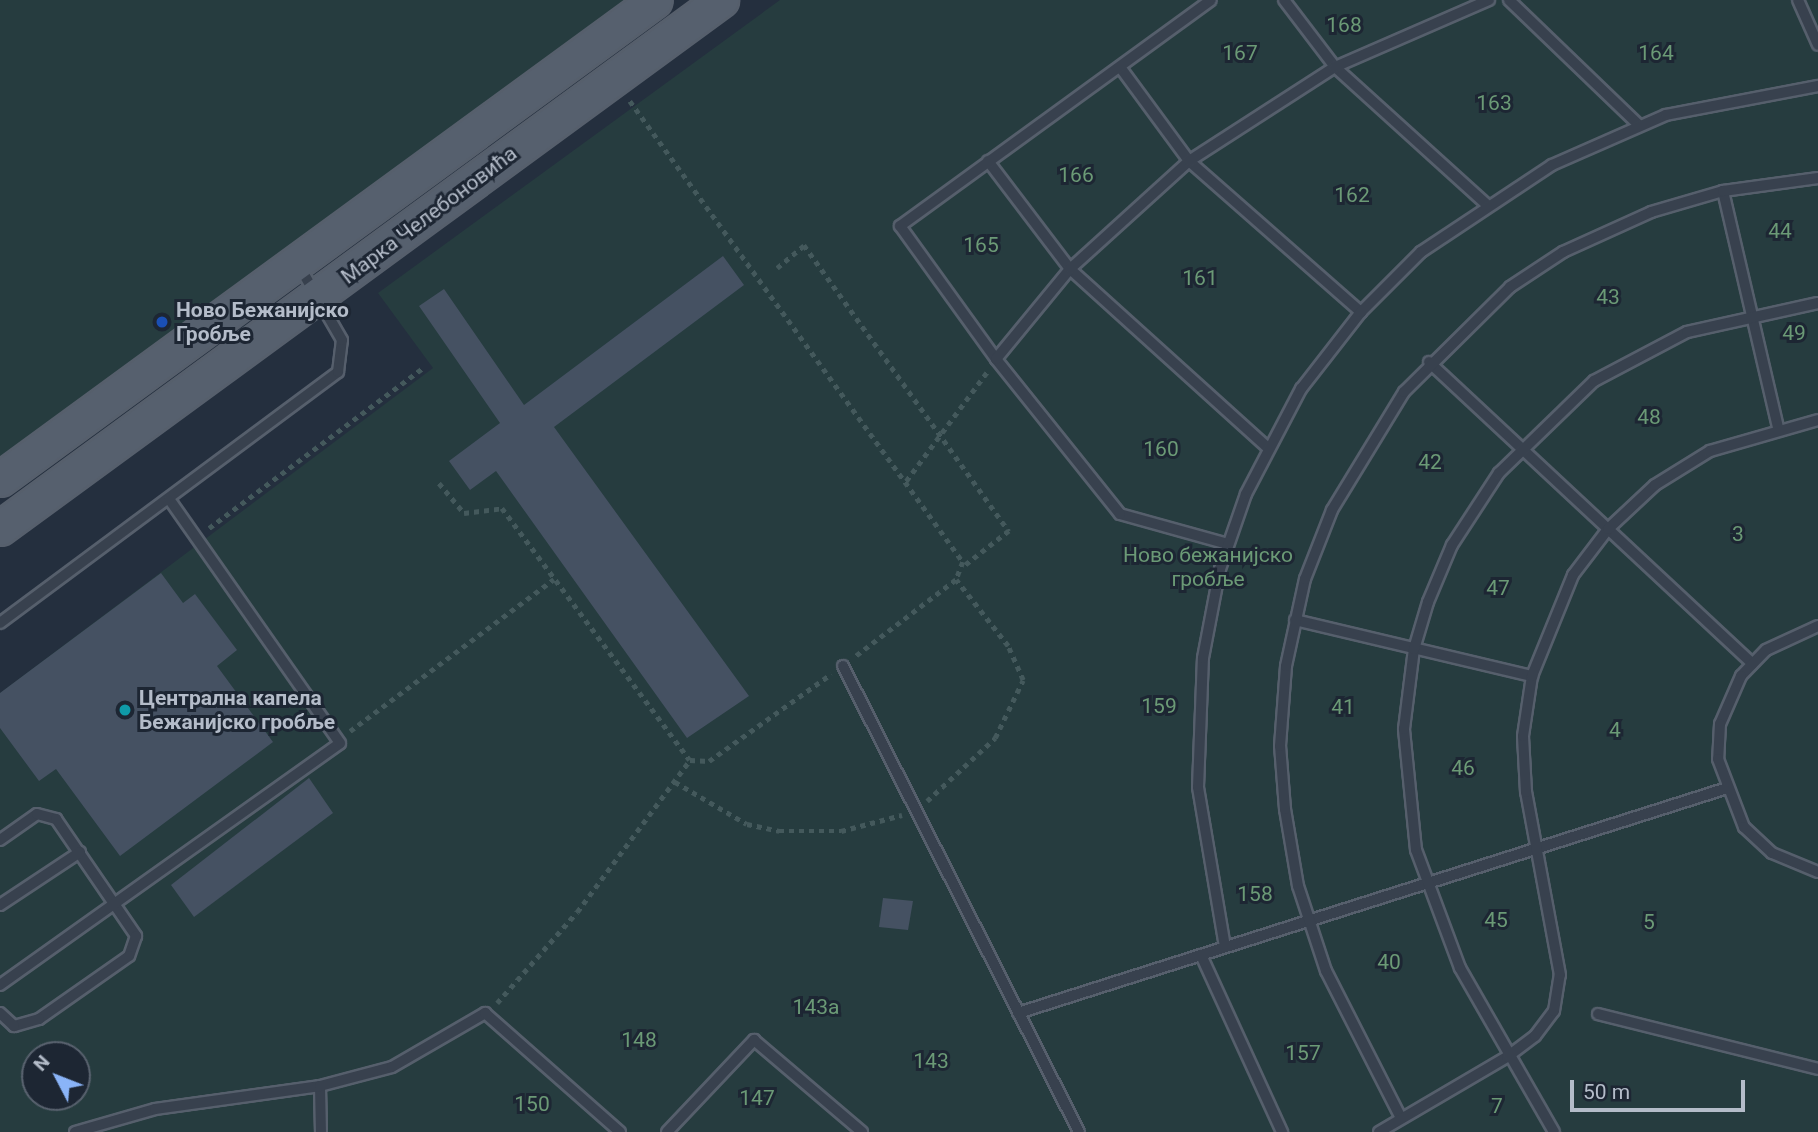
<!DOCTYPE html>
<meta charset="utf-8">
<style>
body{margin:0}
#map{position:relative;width:1818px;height:1132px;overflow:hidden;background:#242f3e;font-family:Roboto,sans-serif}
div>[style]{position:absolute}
.green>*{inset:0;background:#263c3f}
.building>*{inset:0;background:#455162}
.path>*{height:4.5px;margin-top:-2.25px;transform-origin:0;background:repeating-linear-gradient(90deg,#44595c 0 5px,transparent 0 10px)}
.roads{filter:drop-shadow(2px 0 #565f6c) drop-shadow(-2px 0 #565f6c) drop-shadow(0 2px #565f6c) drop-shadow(0 -2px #565f6c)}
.service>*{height:10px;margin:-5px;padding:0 5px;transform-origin:5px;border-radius:5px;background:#38414e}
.primary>*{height:33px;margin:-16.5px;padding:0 16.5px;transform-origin:16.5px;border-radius:16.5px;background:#56606e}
.dots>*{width:19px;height:19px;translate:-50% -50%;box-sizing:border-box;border:4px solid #1d2633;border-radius:50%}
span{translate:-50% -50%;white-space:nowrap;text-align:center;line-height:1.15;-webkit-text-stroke:6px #1d2633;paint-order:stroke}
.park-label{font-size:21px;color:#6b9a76}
.street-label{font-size:21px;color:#b4bcc9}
.poi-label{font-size:21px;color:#b4bcc9;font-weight:700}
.left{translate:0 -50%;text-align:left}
.north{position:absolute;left:21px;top:1041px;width:70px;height:70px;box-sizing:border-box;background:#1d2633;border:2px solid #59626f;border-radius:50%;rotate:312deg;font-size:19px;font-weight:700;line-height:28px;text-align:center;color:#b4bcc9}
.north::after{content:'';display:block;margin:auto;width:24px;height:32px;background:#8ab4f8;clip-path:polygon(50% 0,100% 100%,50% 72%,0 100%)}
.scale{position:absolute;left:1570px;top:1080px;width:175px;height:32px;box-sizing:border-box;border:4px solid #b4bcc9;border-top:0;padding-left:9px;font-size:21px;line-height:24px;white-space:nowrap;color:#b4bcc9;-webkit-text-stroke:5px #1d2633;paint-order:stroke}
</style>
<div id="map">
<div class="green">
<div style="clip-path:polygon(0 0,632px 0,0 474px)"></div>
<div style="clip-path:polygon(evenodd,780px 0,1818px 0,1818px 1132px,0 1132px,0 693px,433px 368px,378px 293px,780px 0,35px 1055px,77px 1055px,77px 1097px,35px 1097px,35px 1055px)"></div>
</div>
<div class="building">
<div style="clip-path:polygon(723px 256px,744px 285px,554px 427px,749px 696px,687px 738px,496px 471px,470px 490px,449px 461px,500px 423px,419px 306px,444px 289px,524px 405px)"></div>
<div style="clip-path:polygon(161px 573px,183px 603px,195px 594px,237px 650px,217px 666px,273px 742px,120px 856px,56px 769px,39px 781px,0 728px,0 693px)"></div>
<div style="clip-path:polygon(309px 778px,333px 813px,194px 917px,171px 885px)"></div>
<div style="clip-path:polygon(883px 898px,913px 901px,908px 930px,879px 927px)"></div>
</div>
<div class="path">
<div style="left:630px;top:101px;width:569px;rotate:54.16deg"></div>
<div style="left:963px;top:562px;width:19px;rotate:111deg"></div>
<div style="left:956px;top:580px;width:127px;rotate:142.7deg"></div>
<div style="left:777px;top:268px;width:35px;rotate:-40deg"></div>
<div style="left:804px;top:245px;width:352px;rotate:54.4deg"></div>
<div style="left:1009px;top:531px;width:58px;rotate:142deg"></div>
<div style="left:906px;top:481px;width:136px;rotate:-53.4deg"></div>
<div style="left:439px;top:483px;width:39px;rotate:50deg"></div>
<div style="left:464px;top:513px;width:38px;rotate:-7deg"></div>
<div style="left:502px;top:508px;width:314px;rotate:53.3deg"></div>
<div style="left:690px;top:760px;width:19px;rotate:3deg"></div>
<div style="left:709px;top:761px;width:150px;rotate:-35.5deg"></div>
<div style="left:209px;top:528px;width:269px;rotate:-36.8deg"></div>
<div style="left:350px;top:731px;width:254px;rotate:-36.7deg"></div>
<div style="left:675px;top:782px;width:83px;rotate:30.3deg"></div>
<div style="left:747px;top:824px;width:33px;rotate:12deg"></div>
<div style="left:779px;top:831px;width:62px"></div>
<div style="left:841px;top:831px;width:63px;rotate:-14.7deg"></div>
<div style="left:927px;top:801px;width:93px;rotate:-42.8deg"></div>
<div style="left:995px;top:738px;width:64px;rotate:-64.2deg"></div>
<div style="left:1023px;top:680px;width:37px;rotate:-114deg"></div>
<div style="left:1008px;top:646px;width:84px;rotate:-128.2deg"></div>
<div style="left:497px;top:1003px;width:121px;rotate:-48.7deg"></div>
<div style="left:577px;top:912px;width:189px;rotate:-53.4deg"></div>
</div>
<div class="roads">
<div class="service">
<div style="left:1284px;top:0;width:84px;rotate:52.7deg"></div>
<div style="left:1335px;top:67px;width:205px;rotate:42.2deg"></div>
<div style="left:1509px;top:0;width:179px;rotate:43.9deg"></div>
<div style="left:1798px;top:0;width:49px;rotate:66deg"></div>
<div style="left:1120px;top:67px;width:117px;rotate:53.7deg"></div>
<div style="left:1189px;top:161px;width:229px;rotate:41.3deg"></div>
<div style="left:988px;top:161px;width:136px;rotate:52.8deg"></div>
<div style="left:1070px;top:269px;width:266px;rotate:42.1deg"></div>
<div style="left:1723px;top:191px;width:242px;rotate:76.9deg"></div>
<div style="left:996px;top:359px;width:164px;rotate:-125.8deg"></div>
<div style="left:900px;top:226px;width:384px;rotate:-36deg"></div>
<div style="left:1429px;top:362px;width:442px;rotate:43deg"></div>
<div style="left:1228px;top:544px;width:112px;rotate:-164.5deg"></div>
<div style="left:1120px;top:514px;width:198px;rotate:-128.7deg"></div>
<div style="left:996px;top:359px;width:117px;rotate:-50.6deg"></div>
<div style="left:1070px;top:269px;width:161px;rotate:-42.2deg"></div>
<div style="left:1189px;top:161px;width:174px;rotate:-32.8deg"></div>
<div style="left:1335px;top:67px;width:168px;rotate:-23.5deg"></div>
<div style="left:1295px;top:620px;width:244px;rotate:13.3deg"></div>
<div style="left:0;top:623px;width:421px;rotate:-36.6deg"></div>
<div style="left:338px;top:372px;width:32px;rotate:-83deg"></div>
<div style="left:342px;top:340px;width:88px;rotate:-120.1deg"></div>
<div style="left:1818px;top:626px;width:57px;rotate:155.2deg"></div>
<div style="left:1766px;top:650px;width:36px;rotate:134deg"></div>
<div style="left:1741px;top:676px;width:52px;rotate:113.6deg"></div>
<div style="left:1720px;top:724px;width:35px;rotate:93deg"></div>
<div style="left:1718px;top:759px;width:73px;rotate:69.1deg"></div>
<div style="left:1744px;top:827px;width:38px;rotate:43deg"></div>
<div style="left:1772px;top:853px;width:50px;rotate:22.4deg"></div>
<div style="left:843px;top:666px;width:522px;rotate:63.14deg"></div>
<div style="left:0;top:840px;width:45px;rotate:-35.1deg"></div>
<div style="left:37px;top:814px;width:20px;rotate:15deg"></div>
<div style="left:56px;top:819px;width:142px;rotate:55.6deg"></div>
<div style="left:136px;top:936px;width:21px;rotate:109deg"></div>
<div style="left:129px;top:956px;width:110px;rotate:145deg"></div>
<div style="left:39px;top:1019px;width:26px;rotate:164deg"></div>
<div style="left:14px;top:1026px;width:19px;rotate:-137deg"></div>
<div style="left:0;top:905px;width:96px;rotate:-33.5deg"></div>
<div style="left:1225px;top:947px;width:162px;rotate:-99.6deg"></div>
<div style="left:1198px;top:787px;width:129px;rotate:-87.8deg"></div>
<div style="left:1203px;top:658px;width:91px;rotate:-79.2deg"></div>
<div style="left:1220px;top:569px;width:79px;rotate:-70.9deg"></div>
<div style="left:1246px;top:494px;width:119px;rotate:-62.4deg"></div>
<div style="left:1301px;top:389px;width:98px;rotate:-52.1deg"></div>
<div style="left:1361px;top:312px;width:85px;rotate:-45deg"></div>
<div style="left:1421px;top:252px;width:157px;rotate:-33.6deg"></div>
<div style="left:1552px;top:165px;width:124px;rotate:-23.7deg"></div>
<div style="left:1666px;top:115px;width:155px;rotate:-10.8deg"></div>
<div style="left:1201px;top:955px;width:195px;rotate:65.4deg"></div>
<div style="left:0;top:985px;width:417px;rotate:-35.4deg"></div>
<div style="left:340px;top:743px;width:298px;rotate:-125deg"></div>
<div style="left:1018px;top:1013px;width:741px;rotate:-17.6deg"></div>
<div style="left:1598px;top:1014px;width:227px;rotate:14deg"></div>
<div style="left:320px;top:1086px;width:46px;rotate:88.8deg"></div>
<div style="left:1401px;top:1118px;width:165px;rotate:-117deg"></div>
<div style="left:1326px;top:971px;width:89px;rotate:-108.2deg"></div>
<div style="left:1298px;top:886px;width:78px;rotate:-99.6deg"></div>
<div style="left:1285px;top:809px;width:63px;rotate:-94.5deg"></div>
<div style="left:1280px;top:746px;width:80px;rotate:-85.7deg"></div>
<div style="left:1286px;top:666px;width:89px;rotate:-77.7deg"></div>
<div style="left:1305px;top:579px;width:74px;rotate:-68.6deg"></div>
<div style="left:1332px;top:510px;width:138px;rotate:-58.6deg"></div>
<div style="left:1404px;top:392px;width:149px;rotate:-44.7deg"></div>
<div style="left:1510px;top:287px;width:64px;rotate:-33.4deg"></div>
<div style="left:1563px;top:252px;width:97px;rotate:-24.4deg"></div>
<div style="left:1651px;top:212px;width:75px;rotate:-16.3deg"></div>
<div style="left:1723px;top:191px;width:96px;rotate:-7.8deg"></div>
<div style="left:75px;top:1132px;width:83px;rotate:-16deg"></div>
<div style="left:155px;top:1109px;width:167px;rotate:-7.9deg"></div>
<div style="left:320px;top:1086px;width:74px;rotate:-14.8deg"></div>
<div style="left:392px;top:1067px;width:108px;rotate:-30.1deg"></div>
<div style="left:485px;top:1013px;width:180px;rotate:41.4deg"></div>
<div style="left:667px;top:1132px;width:127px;rotate:-46.6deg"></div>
<div style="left:754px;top:1040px;width:142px;rotate:40.4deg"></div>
<div style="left:1379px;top:1132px;width:148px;rotate:-30.4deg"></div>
<div style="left:1507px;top:1057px;width:35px;rotate:-37deg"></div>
<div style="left:1535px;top:1036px;width:31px;rotate:-53deg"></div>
<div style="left:1554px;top:1011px;width:36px;rotate:-81deg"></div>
<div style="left:1560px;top:975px;width:186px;rotate:-100.5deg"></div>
<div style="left:1526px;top:792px;width:56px;rotate:-93.1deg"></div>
<div style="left:1523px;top:736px;width:61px;rotate:-81.5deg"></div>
<div style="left:1532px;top:676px;width:109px;rotate:-67.9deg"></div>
<div style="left:1573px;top:575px;width:58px;rotate:-52.7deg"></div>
<div style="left:1608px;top:529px;width:64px;rotate:-43.1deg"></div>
<div style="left:1655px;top:485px;width:65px;rotate:-31.7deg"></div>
<div style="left:1710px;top:451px;width:112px;rotate:-16deg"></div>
<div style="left:1554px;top:1132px;width:189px;rotate:-119.8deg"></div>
<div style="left:1460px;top:968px;width:126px;rotate:-110.4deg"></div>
<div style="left:1416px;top:850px;width:122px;rotate:-95.7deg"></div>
<div style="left:1404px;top:729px;width:81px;rotate:-82.9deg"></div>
<div style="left:1414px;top:649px;width:49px;rotate:-73.4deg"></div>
<div style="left:1428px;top:602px;width:62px;rotate:-67.2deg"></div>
<div style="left:1452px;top:545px;width:86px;rotate:-56.9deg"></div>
<div style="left:1499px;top:473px;width:132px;rotate:-44.1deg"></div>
<div style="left:1594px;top:381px;width:105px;rotate:-27.8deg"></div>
<div style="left:1687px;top:332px;width:134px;rotate:-12.5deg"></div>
</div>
<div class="primary">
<div style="left:0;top:479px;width:811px;rotate:-36.18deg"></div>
<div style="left:0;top:528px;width:894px;rotate:-36.22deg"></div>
</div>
</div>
<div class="dots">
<div style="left:162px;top:322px;background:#1a4fb4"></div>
<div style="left:125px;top:710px;background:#0f9aa8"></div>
</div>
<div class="park-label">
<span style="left:1344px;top:25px">168</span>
<span style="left:1240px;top:53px">167</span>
<span style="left:1656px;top:53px">164</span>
<span style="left:1494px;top:103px">163</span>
<span style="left:1076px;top:175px">166</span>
<span style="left:1352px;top:195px">162</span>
<span style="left:1780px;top:231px">44</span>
<span style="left:981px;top:245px">165</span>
<span style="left:1200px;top:278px">161</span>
<span style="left:1608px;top:297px">43</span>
<span style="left:1794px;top:333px">49</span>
<span style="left:1649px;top:417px">48</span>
<span style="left:1161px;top:449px">160</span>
<span style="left:1430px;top:462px">42</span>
<span style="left:1738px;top:534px">3</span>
<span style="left:1208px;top:567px">Ново бежанијско<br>гробље</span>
<span style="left:1498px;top:588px">47</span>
<span style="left:1159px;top:706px">159</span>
<span style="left:1343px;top:707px">41</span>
<span style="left:1615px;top:730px">4</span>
<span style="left:1463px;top:768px">46</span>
<span style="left:1255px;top:894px">158</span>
<span style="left:1496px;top:920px">45</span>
<span style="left:1649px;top:922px">5</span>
<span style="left:1389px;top:962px">40</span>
<span style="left:816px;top:1007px">143a</span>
<span style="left:639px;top:1040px">148</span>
<span style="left:1303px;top:1053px">157</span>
<span style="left:931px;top:1061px">143</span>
<span style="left:757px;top:1098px">147</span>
<span style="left:532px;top:1104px">150</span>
<span style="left:1497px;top:1106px">7</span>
</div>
<div class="street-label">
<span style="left:429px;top:215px;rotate:-37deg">Марка Челебоновића</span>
</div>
<div class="poi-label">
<span class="left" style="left:176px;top:322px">Ново Бежанијско<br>Гробље</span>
<span class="left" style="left:139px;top:710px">Централна капела<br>Бежанијско гробље</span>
</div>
<div class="north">N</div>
<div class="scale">50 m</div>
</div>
